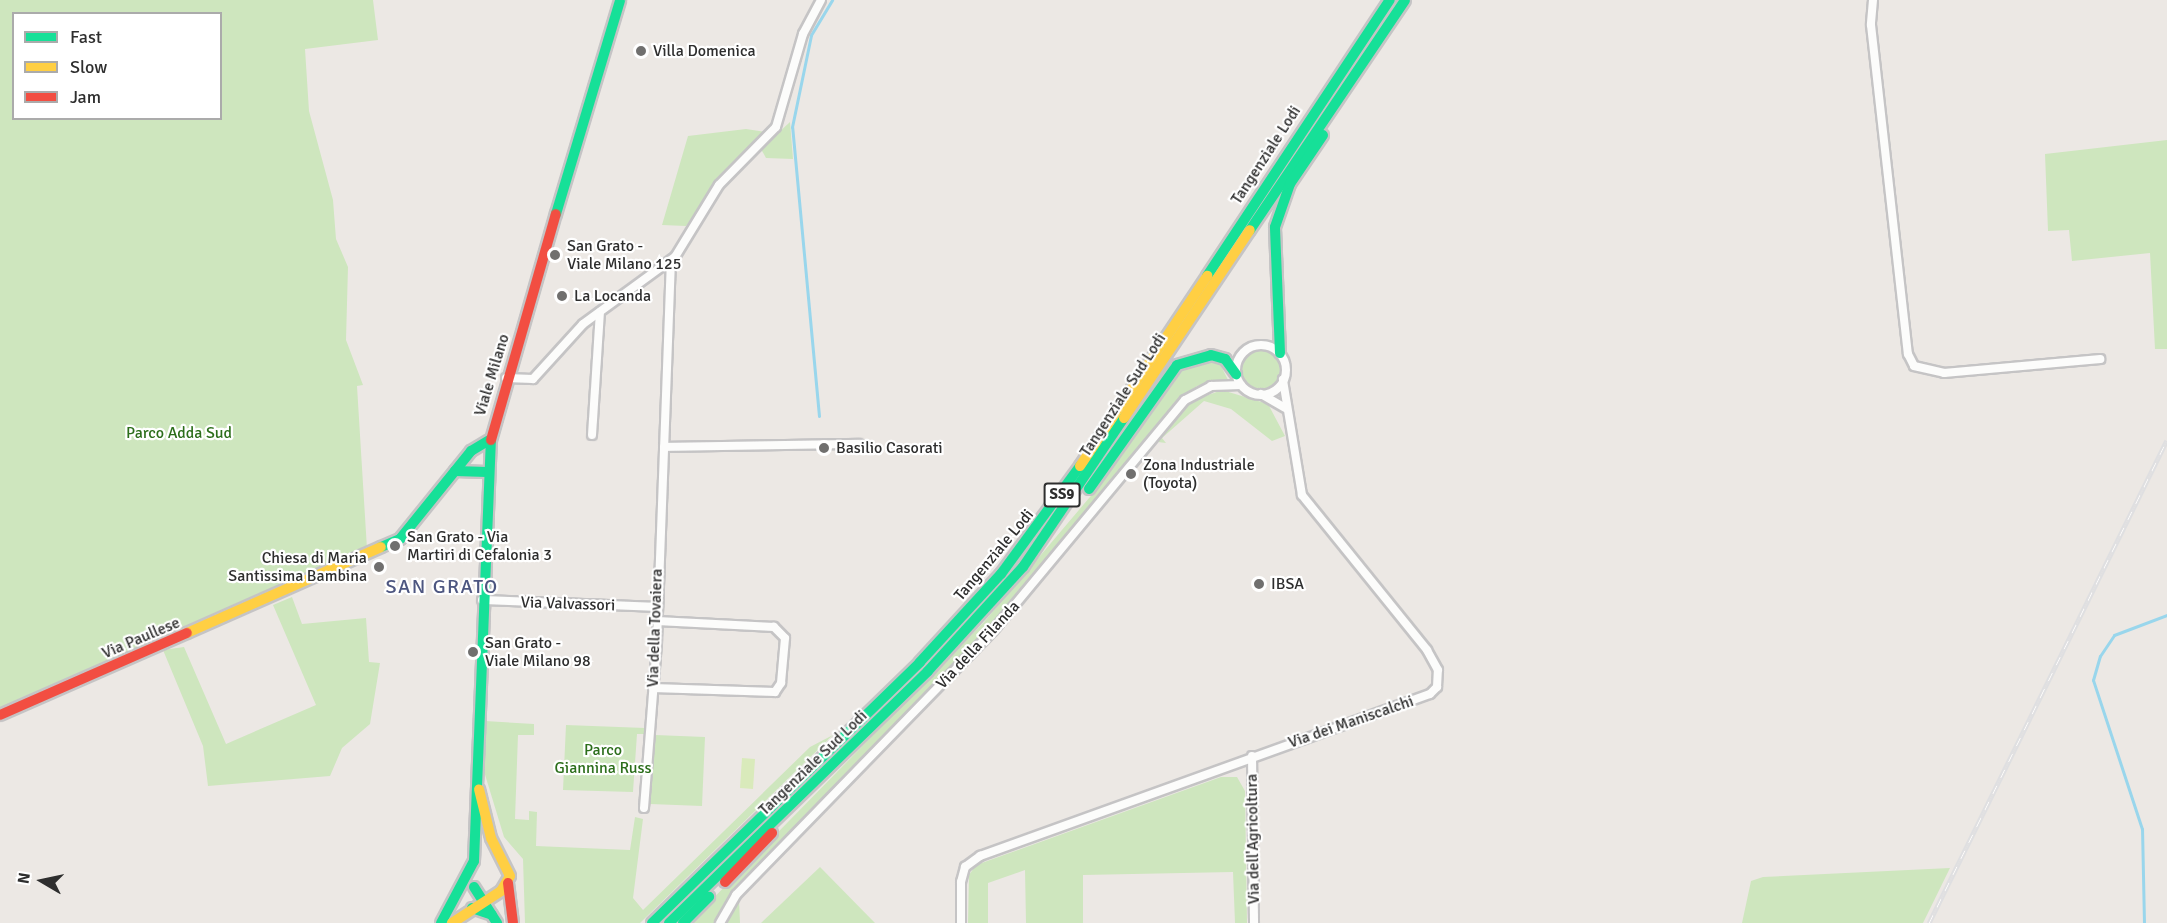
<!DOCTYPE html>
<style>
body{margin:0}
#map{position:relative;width:2167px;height:923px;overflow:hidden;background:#ece8e4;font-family:Signika,sans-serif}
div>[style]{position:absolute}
.green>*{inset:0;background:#cee6be}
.round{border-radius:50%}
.pitch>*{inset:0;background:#d9eabb}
.stream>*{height:3px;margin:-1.5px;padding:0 1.5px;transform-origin:1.5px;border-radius:1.5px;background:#99d6ec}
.roads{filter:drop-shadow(2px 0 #c5c4c5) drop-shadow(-2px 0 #c5c4c5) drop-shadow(0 2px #c5c4c5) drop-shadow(0 -2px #c5c4c5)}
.street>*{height:8px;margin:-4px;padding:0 4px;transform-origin:4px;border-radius:4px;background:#fcfcfb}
.street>.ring{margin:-4px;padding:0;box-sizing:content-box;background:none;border:8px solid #fcfcfb;border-radius:50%}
.fast>*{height:10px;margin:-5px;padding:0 5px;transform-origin:5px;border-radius:5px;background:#16e098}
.slow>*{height:10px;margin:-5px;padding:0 5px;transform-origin:5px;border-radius:5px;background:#ffcf43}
.jam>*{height:10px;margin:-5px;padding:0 5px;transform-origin:5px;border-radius:5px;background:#f24e42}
.rail>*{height:5px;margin-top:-2.5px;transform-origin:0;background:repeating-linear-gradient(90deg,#fff 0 9px,#dfdfe1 0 18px);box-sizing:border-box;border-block:2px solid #dfdfe1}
.dots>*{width:16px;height:16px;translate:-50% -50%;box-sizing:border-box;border:3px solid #fff;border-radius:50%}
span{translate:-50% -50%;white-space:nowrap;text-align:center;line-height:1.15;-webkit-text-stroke:4.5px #fff;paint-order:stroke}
.shield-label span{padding:2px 4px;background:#fff;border:2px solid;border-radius:4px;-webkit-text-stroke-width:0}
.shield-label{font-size:15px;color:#2e2e2e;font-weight:700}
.poi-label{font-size:16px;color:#2e2e2e}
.left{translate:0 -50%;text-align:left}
.right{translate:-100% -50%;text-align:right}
.street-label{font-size:16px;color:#2e2e2e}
.park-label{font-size:16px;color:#2c6e1b}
.quarter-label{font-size:20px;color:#4d5680;letter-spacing:1.5px}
.legend{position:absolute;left:12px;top:12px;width:210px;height:108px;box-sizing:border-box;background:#fff;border:2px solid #ababab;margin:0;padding:8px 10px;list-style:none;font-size:18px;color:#2e2e2e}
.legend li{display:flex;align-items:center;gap:12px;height:30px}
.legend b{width:30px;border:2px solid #ababab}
.north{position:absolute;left:12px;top:851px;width:60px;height:60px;-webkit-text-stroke:4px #fff;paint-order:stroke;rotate:279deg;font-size:16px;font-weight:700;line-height:24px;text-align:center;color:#2e2e2e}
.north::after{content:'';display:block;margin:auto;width:21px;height:27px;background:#2e2e2e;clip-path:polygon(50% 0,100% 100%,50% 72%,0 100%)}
</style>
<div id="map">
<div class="green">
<div style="clip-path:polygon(evenodd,0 0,373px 0,378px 40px,305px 49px,309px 111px,333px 200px,336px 239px,348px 267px,346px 340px,363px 385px,357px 386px,367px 549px,0 709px,0 0,14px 14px,220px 14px,220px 118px,14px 118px,14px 14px)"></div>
<div style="clip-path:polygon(790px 122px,793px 159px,766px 158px,761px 149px)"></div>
<div style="clip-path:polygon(746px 129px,765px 132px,727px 171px,686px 226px,662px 225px,688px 136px)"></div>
<div style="clip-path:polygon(2167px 140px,2167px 349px,2155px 349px,2150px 253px,2072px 261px,2069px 230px,2048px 231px,2045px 154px)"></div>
<div class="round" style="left:1238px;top:348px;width:42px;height:42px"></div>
<div style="clip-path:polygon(1218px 360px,1228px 380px,1197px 386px,1176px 402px,1018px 597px,732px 892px,715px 923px,689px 923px,984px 622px,1095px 491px,1183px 367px)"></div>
<div style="clip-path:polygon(1222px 390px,1268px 404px,1285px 436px,1272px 441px,1231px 409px,1204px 401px,1162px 438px,1166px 443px,1158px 442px,1189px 402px)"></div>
<div style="clip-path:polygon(292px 597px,302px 624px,366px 618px,369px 662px,380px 663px,370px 724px,342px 748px,330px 776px,208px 786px,203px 746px,163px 650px,184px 647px,226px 744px,316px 705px,273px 605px)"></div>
<div style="clip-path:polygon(485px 721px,534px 724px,534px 735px,518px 735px,515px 819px,529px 820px,529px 811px,537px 812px,536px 846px,630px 850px,635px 817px,643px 819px,633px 898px,643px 910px,810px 747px,833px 735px,640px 923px,525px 923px,523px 859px,504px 837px,483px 768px)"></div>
<div style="clip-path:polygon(566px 725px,645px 728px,645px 734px,637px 734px,633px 792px,563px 790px)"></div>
<div style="clip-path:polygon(655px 735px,705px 737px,702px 806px,650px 804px)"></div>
<div style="clip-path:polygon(1221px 777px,1237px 777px,1245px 791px,1247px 923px,1235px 923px,1233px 872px,1083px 875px,1083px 923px,1026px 923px,1025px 870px,988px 883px,988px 923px,968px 923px,969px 875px,976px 865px)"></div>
<div style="clip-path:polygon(820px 867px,875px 923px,761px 923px)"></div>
<div style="clip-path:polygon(1950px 868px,1923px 923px,1742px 923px,1751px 881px,1763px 877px)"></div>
<div style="clip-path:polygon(739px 900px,740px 923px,726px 923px,732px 910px)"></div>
</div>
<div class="pitch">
<div style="clip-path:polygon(742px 758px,755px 759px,753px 789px,740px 788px)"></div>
</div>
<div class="stream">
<div style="left:819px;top:416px;width:290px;rotate:-95.3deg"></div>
<div style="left:792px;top:127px;width:94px;rotate:-78.3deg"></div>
<div style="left:811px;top:35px;width:41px;rotate:-59deg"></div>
<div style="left:2144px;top:923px;width:94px;rotate:-91.2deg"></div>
<div style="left:2142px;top:829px;width:157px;rotate:-108.2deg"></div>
<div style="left:2093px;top:680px;width:25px;rotate:-74deg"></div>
<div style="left:2100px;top:656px;width:25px;rotate:-56deg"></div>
<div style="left:2114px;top:635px;width:57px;rotate:-20.7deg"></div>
</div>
<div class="roads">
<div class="street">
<div style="left:1873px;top:0;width:25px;rotate:95deg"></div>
<div style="left:1871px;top:25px;width:331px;rotate:83.6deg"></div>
<div style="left:1908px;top:354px;width:13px;rotate:63deg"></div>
<div style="left:1914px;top:366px;width:31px;rotate:13deg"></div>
<div style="left:1944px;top:373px;width:157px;rotate:-5.1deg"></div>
<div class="ring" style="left:1236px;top:345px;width:42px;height:42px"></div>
<div style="left:506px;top:378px;width:27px;rotate:2deg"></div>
<div style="left:533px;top:379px;width:74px;rotate:-47.7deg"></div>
<div style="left:583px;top:324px;width:114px;rotate:-36.1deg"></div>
<div style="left:675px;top:257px;width:84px;rotate:-58.6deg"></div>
<div style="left:719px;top:185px;width:81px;rotate:-45.5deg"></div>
<div style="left:776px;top:127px;width:97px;rotate:-73.8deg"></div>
<div style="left:803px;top:34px;width:38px;rotate:-62deg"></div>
<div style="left:1261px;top:394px;width:28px;rotate:30deg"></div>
<div style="left:592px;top:435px;width:123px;rotate:-86.3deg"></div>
<div style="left:664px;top:447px;width:195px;rotate:-0.9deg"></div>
<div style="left:482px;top:600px;width:173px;rotate:2.3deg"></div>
<div style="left:653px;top:688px;width:122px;rotate:1.9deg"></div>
<div style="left:775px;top:692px;width:11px;rotate:-56deg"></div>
<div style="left:781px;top:683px;width:45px;rotate:-84.9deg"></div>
<div style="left:785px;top:638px;width:16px;rotate:-135deg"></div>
<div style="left:774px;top:627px;width:117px;rotate:-177.1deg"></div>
<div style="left:1252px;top:756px;width:167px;rotate:89.3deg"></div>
<div style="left:644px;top:808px;width:168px;rotate:-85.5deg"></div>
<div style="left:657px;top:641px;width:380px;rotate:-87.9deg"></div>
<div style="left:720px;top:923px;width:32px;rotate:-60deg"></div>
<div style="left:736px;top:895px;width:368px;rotate:-45.8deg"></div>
<div style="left:993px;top:631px;width:300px;rotate:-50.3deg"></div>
<div style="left:1185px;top:400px;width:30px;rotate:-28deg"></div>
<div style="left:1211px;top:386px;width:30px;rotate:-2deg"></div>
<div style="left:961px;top:923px;width:41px;rotate:-90deg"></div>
<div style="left:961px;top:882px;width:16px;rotate:-75deg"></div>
<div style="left:965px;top:867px;width:19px;rotate:-36deg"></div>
<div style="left:980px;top:856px;width:478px;rotate:-19.8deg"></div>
<div style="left:1430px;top:694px;width:10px;rotate:-45deg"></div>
<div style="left:1437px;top:687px;width:17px;rotate:-87deg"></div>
<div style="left:1438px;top:670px;width:23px;rotate:-119deg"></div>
<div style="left:1427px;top:650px;width:199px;rotate:-128.9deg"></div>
<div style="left:1302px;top:495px;width:117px;rotate:-99.4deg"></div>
</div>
<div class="fast">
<div style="left:556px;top:214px;width:223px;rotate:-73.3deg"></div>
<div style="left:1250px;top:230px;width:277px;rotate:-56deg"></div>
<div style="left:1207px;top:276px;width:331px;rotate:-56.5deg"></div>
<div style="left:1280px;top:353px;width:126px;rotate:-92.3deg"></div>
<div style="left:1275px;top:227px;width:46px;rotate:-70.8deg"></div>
<div style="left:1290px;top:184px;width:59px;rotate:-56deg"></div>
<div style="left:455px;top:471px;width:32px;rotate:2deg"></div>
<div style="left:1089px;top:489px;width:152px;rotate:-54.6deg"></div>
<div style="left:1177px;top:365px;width:35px;rotate:-16deg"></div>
<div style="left:1211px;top:355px;width:15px;rotate:16deg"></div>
<div style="left:1225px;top:359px;width:19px;rotate:54deg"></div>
<div style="left:381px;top:547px;width:21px;rotate:-23deg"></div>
<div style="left:400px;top:539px;width:113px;rotate:-51.1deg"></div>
<div style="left:471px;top:451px;width:21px;rotate:-31deg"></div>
<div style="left:474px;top:887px;width:43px;rotate:57.4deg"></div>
<div style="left:472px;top:908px;width:21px;rotate:19deg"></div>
<div style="left:441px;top:923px;width:70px;rotate:-62deg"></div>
<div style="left:474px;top:861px;width:421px;rotate:-87.7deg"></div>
<div style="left:652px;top:923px;width:374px;rotate:-44.2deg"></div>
<div style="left:920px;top:662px;width:120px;rotate:-47.4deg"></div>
<div style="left:1001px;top:574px;width:134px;rotate:-53.8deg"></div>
<div style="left:669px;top:923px;width:361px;rotate:-44.2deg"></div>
<div style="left:928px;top:671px;width:141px;rotate:-47.6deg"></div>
<div style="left:1023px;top:567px;width:180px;rotate:-55.9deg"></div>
<div style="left:683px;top:923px;width:37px;rotate:-45deg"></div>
</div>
<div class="slow">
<div style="left:1124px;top:418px;width:226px;rotate:-56.2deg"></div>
<div style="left:1080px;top:466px;width:229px;rotate:-56.2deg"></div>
<div style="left:187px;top:633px;width:212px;rotate:-23.9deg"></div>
<div style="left:452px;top:923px;width:59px;rotate:-33.1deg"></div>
<div style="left:501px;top:891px;width:17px;rotate:-59deg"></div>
<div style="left:510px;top:876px;width:42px;rotate:-116.6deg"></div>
<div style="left:491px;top:838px;width:50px;rotate:-103.8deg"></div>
</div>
<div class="jam">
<div style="left:491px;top:440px;width:235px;rotate:-74deg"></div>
<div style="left:0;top:715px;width:204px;rotate:-23.7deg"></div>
<div style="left:725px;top:882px;width:68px;rotate:-46.2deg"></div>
<div style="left:508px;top:883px;width:40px;rotate:82.9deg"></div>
</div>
</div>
<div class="rail">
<div style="left:1929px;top:923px;width:538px;rotate:-63.77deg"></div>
</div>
<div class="dots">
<div style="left:641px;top:51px;background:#706f6e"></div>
<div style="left:555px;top:255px;background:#706f6e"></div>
<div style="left:562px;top:296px;background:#706f6e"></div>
<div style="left:824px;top:448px;background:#706f6e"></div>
<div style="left:1131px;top:474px;background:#706f6e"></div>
<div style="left:395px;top:546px;background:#706f6e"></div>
<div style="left:379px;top:567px;background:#706f6e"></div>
<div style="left:1259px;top:584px;background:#706f6e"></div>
<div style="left:473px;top:652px;background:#706f6e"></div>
</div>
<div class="shield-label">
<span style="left:1062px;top:495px">SS9</span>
</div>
<div class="poi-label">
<span class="left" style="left:653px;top:51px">Villa Domenica</span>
<span class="left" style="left:567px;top:255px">San Grato -<br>Viale Milano 125</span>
<span class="left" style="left:574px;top:296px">La Locanda</span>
<span class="left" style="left:836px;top:448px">Basilio Casorati</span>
<span class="left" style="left:1143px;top:474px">Zona Industriale<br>(Toyota)</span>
<span class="left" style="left:407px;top:546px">San Grato - Via<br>Martiri di Cefalonia 3</span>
<span class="right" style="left:367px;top:567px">Chiesa di Maria<br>Santissima Bambina</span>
<span class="left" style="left:1271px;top:584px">IBSA</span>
<span class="left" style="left:485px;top:652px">San Grato -<br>Viale Milano 98</span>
</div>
<div class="street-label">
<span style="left:1266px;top:155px;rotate:-57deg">Tangenziale Lodi</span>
<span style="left:492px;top:375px;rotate:-73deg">Viale Milano</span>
<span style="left:1123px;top:395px;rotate:-57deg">Tangenziale Sud Lodi</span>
<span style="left:994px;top:555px;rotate:-50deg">Tangenziale Lodi</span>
<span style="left:568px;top:604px;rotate:2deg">Via Valvassori</span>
<span style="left:655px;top:628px;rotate:-88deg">Via della Tovaiera</span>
<span style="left:141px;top:638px;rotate:-23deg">Via Paullese</span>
<span style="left:978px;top:645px;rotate:-47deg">Via della Filanda</span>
<span style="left:1351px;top:722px;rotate:-19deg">Via dei Maniscalchi</span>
<span style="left:813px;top:763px;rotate:-44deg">Tangenziale Sud Lodi</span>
<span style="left:1253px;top:839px;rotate:-91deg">Via dell'Agricoltura</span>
</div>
<div class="park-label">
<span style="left:179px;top:433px">Parco Adda Sud</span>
<span style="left:603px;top:759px">Parco<br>Giannina Russ</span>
</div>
<div class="quarter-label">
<span style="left:442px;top:586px">SAN GRATO</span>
</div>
<ul class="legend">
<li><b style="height:8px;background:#16e098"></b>Fast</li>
<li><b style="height:8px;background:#ffcf43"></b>Slow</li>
<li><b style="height:8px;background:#f24e42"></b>Jam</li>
</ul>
<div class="north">N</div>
</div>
